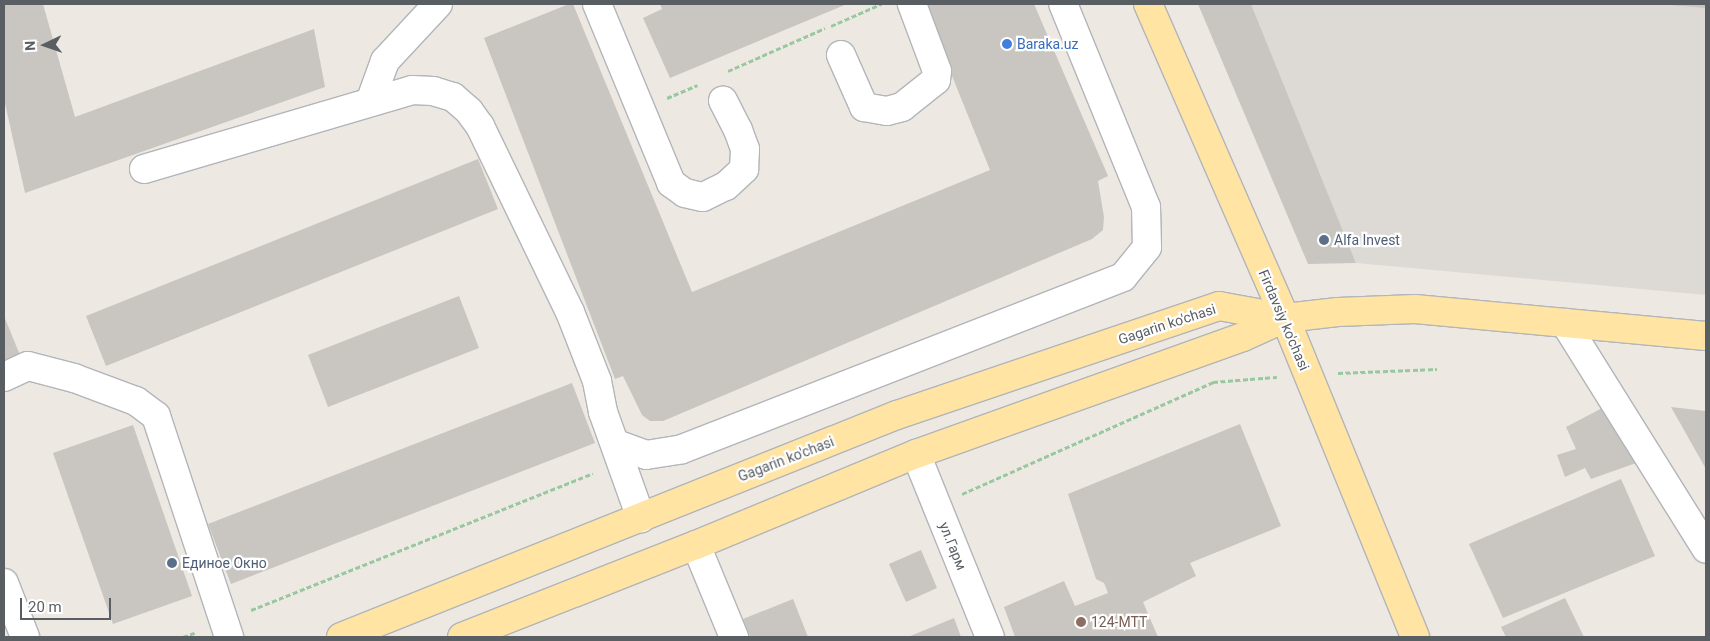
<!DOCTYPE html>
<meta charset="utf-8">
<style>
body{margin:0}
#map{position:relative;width:1710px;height:641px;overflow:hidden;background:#ede8e1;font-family:Roboto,sans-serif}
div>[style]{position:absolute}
.industrial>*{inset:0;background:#dddad5}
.building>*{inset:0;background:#c9c5c0}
.path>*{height:3px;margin-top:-1.5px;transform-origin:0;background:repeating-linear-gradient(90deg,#97c89f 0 5px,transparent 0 7.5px)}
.roads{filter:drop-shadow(1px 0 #b2b5b9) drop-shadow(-1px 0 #b2b5b9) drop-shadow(0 1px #b2b5b9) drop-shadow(0 -1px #b2b5b9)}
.minor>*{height:28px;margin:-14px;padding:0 14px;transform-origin:14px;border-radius:14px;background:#fff}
.major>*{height:28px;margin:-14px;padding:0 14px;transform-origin:14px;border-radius:14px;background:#ffe4a3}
.dots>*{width:14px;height:14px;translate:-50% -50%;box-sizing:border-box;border:2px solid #fff;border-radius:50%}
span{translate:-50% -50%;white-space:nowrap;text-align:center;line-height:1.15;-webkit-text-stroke:4.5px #fff;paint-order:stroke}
.shop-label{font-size:14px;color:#366cbe}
.left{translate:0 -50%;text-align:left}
.service-label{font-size:14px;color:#4e5e75}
.street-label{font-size:14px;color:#595e62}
.education-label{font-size:14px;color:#785e54}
.frame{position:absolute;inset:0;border:5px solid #595e62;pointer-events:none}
.north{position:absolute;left:20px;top:20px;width:50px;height:50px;-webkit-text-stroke:4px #fff;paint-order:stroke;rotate:267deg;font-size:14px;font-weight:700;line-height:20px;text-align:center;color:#595e62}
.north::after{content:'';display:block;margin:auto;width:18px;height:22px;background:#595e62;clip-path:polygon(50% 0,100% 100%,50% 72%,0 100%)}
.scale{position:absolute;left:20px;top:598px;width:91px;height:22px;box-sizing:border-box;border:2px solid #595e62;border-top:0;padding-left:6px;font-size:15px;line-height:18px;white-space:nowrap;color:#595e62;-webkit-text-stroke:4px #fff;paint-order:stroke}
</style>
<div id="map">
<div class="industrial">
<div style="clip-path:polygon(1251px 4px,1706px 4px,1706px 295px,1356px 263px)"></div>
</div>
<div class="building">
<div style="clip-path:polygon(4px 4px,43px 4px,75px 117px,314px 29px,325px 87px,25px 193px,4px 99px)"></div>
<div style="clip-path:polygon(569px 4px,573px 4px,692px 292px,990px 170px,923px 4px,1034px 4px,1108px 176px,1098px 181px,1104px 217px,1103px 230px,1092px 239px,663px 421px,650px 421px,642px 415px,623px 376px,615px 379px,484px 38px)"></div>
<div style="clip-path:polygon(660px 4px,847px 4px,670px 78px,643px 18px,662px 9px)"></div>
<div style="clip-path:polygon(1198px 4px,1251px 4px,1356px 263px,1308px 264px)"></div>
<div style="clip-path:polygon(1670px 4px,1706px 4px,1706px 8px,1670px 5px)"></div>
<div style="clip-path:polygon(478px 159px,498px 209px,106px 366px,86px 316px)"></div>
<div style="clip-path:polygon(459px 296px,479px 348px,328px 407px,308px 355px)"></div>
<div style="clip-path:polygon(4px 316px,22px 360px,4px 368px)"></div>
<div style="clip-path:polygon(572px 383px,595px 443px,231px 584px,208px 524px)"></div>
<div style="clip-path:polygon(1608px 405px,1639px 462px,1591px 479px,1585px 468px,1565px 477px,1557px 455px,1576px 449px,1566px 427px)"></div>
<div style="clip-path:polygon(1671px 407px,1706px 411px,1706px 469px)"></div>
<div style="clip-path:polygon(1240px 424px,1281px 526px,1190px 563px,1196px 576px,1143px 602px,1158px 637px,1015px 637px,1004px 607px,1064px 581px,1075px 606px,1108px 593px,1104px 583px,1096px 579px,1068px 494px)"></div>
<div style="clip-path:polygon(133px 425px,192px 596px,113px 624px,53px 453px)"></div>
<div style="clip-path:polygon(1621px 479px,1655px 556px,1503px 618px,1469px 544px)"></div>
<div style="clip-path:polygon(921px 550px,937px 588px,906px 602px,889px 564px)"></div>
<div style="clip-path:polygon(1565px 598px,1584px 637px,1506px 637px,1501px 627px)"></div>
<div style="clip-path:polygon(793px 599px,808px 637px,750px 637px,743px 619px)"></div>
<div style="clip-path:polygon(954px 618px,961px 637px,908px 637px)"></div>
</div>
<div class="path">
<div style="left:831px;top:26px;width:55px;rotate:-23.7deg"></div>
<div style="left:728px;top:71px;width:106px;rotate:-23.9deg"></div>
<div style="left:667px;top:98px;width:33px;rotate:-23deg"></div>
<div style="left:1338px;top:373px;width:99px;rotate:-2.3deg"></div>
<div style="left:962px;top:494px;width:275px;rotate:-24deg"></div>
<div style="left:1213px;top:382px;width:64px;rotate:-4.5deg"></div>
<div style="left:251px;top:610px;width:368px;rotate:-21.8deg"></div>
<div style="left:183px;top:637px;width:15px;rotate:-20deg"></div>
</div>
<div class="roads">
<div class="minor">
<div style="left:597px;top:4px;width:194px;rotate:67.5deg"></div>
<div style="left:671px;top:183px;width:17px;rotate:36deg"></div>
<div style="left:685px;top:193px;width:18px;rotate:13deg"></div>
<div style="left:703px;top:197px;width:25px;rotate:-26deg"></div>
<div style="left:726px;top:186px;width:25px;rotate:-43deg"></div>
<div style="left:744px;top:169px;width:20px;rotate:-87deg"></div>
<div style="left:745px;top:149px;width:20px;rotate:-110deg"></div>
<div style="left:738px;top:130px;width:33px;rotate:-117deg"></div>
<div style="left:841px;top:55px;width:57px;rotate:66.1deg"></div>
<div style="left:864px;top:107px;width:23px;rotate:10deg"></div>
<div style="left:887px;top:111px;width:16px;rotate:-15deg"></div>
<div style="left:902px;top:107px;width:43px;rotate:-38.5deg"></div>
<div style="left:936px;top:80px;width:9px;rotate:-84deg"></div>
<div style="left:937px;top:71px;width:72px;rotate:-110.5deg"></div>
<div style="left:370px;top:102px;width:44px;rotate:-69.9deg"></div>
<div style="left:385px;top:61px;width:78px;rotate:-47.1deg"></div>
<div style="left:144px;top:169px;width:279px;rotate:-16.4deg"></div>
<div style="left:412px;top:90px;width:21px;rotate:3deg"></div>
<div style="left:433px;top:91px;width:21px;rotate:17deg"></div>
<div style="left:453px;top:97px;width:21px;rotate:41deg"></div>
<div style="left:469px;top:111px;width:19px;rotate:54deg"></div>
<div style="left:480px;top:126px;width:207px;rotate:64.2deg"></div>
<div style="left:570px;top:312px;width:74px;rotate:68.6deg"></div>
<div style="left:597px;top:381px;width:32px;rotate:79deg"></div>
<div style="left:603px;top:412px;width:113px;rotate:70.3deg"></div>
<div style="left:1565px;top:323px;width:266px;rotate:58deg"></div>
<div style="left:4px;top:377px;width:26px;rotate:-25deg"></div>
<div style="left:28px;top:366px;width:48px;rotate:14.6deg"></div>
<div style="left:74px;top:378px;width:66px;rotate:20.4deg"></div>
<div style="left:136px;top:401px;width:25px;rotate:37deg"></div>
<div style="left:156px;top:416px;width:233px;rotate:71.7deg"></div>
<div style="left:616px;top:444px;width:32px;rotate:20deg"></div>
<div style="left:646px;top:455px;width:36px;rotate:-9deg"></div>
<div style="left:682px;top:449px;width:473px;rotate:-21.3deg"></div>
<div style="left:1123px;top:277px;width:38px;rotate:-51deg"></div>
<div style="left:1147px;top:247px;width:40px;rotate:-91.4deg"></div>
<div style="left:1146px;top:207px;width:219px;rotate:-112.2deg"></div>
<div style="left:916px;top:454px;width:197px;rotate:68deg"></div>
<div style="left:696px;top:545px;width:100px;rotate:67.6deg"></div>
<div style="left:4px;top:583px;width:58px;rotate:68.7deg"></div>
</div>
<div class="major">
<div style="left:1148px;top:4px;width:343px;rotate:66.4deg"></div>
<div style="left:1285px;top:318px;width:344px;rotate:67.8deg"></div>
<div style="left:341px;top:637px;width:599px;rotate:-21.77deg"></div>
<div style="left:897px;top:415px;width:340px;rotate:-18.7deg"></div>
<div style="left:1219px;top:306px;width:67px;rotate:10.3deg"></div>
<div style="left:462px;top:637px;width:251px;rotate:-21.5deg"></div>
<div style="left:696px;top:545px;width:238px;rotate:-22.5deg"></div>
<div style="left:916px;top:454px;width:347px;rotate:-19.7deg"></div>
<div style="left:1243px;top:337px;width:46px;rotate:-24.3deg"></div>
<div style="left:1285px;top:318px;width:53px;rotate:-6.5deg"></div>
<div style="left:1338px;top:312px;width:77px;rotate:-2.2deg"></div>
<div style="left:1415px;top:309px;width:292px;rotate:5.3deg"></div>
</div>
</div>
<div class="dots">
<div style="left:1007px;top:44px;background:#3f7fe0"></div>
<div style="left:1324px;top:240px;background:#5c6f8a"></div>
<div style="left:172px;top:563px;background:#5c6f8a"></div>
<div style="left:1081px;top:622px;background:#8d6e63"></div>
</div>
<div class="shop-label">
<span class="left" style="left:1017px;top:44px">Baraka.uz</span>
</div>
<div class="service-label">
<span class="left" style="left:1334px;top:240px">Alfa Invest</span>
<span class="left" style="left:182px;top:563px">Единое Окно</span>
</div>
<div class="street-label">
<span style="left:1284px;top:320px;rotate:67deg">Firdavsiy ko'chasi</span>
<span style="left:1167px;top:324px;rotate:-18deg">Gagarin ko'chasi</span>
<span style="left:786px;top:459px;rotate:-21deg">Gagarin ko'chasi</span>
<span style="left:953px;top:546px;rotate:68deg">ул.Гарм</span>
</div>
<div class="education-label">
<span class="left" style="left:1091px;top:622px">124-MTT</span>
</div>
<div class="frame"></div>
<div class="north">N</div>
<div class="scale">20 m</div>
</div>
